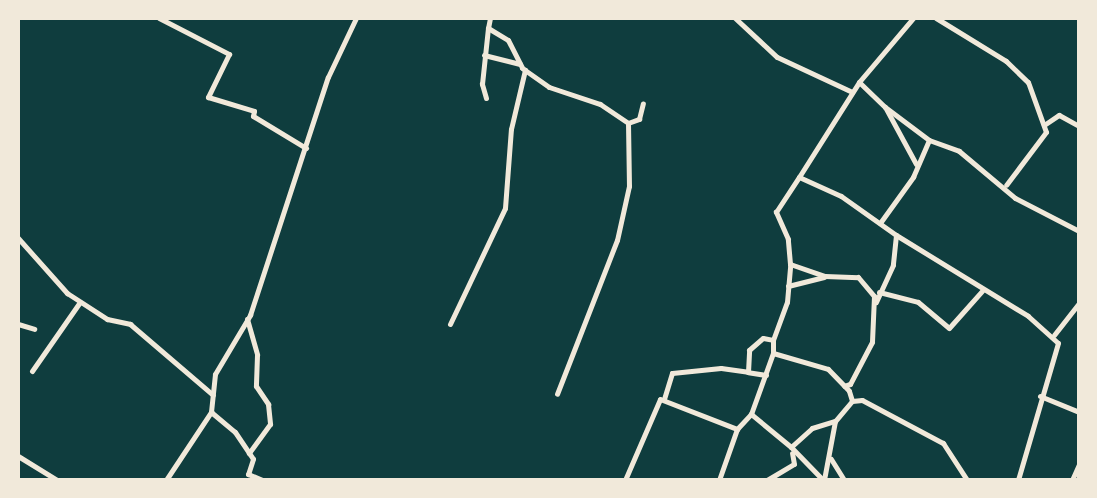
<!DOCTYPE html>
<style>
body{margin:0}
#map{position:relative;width:1097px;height:498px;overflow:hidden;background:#0f3d3e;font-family:"Roboto Condensed",sans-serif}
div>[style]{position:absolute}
.minor>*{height:5px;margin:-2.5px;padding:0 2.5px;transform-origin:2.5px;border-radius:2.5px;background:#f1e9da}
span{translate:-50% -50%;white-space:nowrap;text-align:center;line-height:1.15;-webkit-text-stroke:4.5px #f1e9da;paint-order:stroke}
.frame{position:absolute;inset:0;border:20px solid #f1e9da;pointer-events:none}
</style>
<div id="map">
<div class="minor">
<div style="left:159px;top:18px;width:79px;rotate:27.2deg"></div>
<div style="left:229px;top:54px;width:48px;rotate:116deg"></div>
<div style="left:208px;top:97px;width:48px;rotate:16.9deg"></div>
<div style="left:254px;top:111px;width:5px;rotate:101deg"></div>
<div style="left:253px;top:116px;width:62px;rotate:31.1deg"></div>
<div style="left:490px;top:18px;width:10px;rotate:101deg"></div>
<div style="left:488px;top:28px;width:23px;rotate:31deg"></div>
<div style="left:508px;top:40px;width:31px;rotate:63deg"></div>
<div style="left:522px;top:68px;width:33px;rotate:35deg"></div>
<div style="left:549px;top:87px;width:54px;rotate:18.4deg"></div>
<div style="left:600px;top:104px;width:34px;rotate:34deg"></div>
<div style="left:628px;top:123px;width:63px;rotate:89.1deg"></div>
<div style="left:629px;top:186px;width:55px;rotate:102.5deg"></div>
<div style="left:617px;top:240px;width:165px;rotate:111.3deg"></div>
<div style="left:735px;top:18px;width:57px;rotate:42.9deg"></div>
<div style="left:777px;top:57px;width:83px;rotate:25deg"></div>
<div style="left:936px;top:18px;width:82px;rotate:31.6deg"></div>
<div style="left:1006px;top:61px;width:30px;rotate:44deg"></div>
<div style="left:1028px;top:82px;width:53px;rotate:70.2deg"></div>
<div style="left:1046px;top:132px;width:66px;rotate:127deg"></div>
<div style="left:484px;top:55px;width:37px;rotate:14deg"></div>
<div style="left:859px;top:82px;width:84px;rotate:-49.8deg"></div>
<div style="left:486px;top:98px;width:15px;rotate:-106deg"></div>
<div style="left:482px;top:84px;width:56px;rotate:-83.9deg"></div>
<div style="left:628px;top:123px;width:12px;rotate:-20deg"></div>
<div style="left:639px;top:119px;width:16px;rotate:-76deg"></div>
<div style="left:1044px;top:125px;width:18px;rotate:-34deg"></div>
<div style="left:1059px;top:115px;width:23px;rotate:29deg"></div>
<div style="left:916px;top:164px;width:65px;rotate:-118.5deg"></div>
<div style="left:885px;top:107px;width:55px;rotate:36.9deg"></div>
<div style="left:799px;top:177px;width:112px;rotate:-57.7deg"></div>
<div style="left:859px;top:82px;width:36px;rotate:44deg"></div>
<div style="left:880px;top:223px;width:57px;rotate:-54.3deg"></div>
<div style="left:913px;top:177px;width:40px;rotate:-66.6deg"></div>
<div style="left:929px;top:140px;width:32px;rotate:20deg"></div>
<div style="left:959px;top:151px;width:73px;rotate:40deg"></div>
<div style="left:1015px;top:198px;width:72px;rotate:27.3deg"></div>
<div style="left:896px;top:235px;width:155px;rotate:31.5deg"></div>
<div style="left:1028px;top:316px;width:40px;rotate:42deg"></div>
<div style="left:1058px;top:343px;width:143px;rotate:106.3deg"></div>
<div style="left:18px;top:238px;width:74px;rotate:48.3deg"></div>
<div style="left:67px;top:293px;width:48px;rotate:33deg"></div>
<div style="left:107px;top:319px;width:24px;rotate:12deg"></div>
<div style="left:130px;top:324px;width:109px;rotate:40.5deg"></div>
<div style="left:790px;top:264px;width:37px;rotate:19deg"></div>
<div style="left:825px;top:276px;width:33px;rotate:2deg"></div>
<div style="left:858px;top:277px;width:25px;rotate:50deg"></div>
<div style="left:874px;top:296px;width:46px;rotate:92.5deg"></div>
<div style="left:872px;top:342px;width:47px;rotate:117.6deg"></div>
<div style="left:850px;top:384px;width:6px;rotate:162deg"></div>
<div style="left:788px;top:286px;width:37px;rotate:-14deg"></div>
<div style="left:879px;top:292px;width:40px;rotate:14.4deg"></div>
<div style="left:918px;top:302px;width:40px;rotate:40deg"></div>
<div style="left:949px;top:328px;width:50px;rotate:-48.3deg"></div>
<div style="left:247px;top:319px;width:37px;rotate:74deg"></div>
<div style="left:257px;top:355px;width:31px;rotate:92deg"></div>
<div style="left:256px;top:386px;width:22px;rotate:56deg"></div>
<div style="left:268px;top:404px;width:20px;rotate:84deg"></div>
<div style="left:270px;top:424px;width:36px;rotate:126deg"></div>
<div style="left:18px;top:324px;width:17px;rotate:17deg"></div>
<div style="left:450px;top:324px;width:128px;rotate:-64.6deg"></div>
<div style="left:505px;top:208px;width:79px;rotate:-85.7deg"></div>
<div style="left:511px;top:129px;width:61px;rotate:-76.7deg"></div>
<div style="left:1054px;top:335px;width:41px;rotate:-52deg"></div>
<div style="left:773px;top:340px;width:40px;rotate:-69.8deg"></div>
<div style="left:787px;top:302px;width:38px;rotate:-85deg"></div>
<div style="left:790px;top:264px;width:25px;rotate:-95deg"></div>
<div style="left:788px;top:239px;width:30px;rotate:-114deg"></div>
<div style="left:776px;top:212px;width:42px;rotate:-56.7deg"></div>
<div style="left:799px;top:177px;width:46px;rotate:24.3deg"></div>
<div style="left:841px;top:196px;width:67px;rotate:35.3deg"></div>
<div style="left:896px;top:235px;width:30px;rotate:96deg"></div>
<div style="left:893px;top:265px;width:41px;rotate:114.7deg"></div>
<div style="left:32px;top:371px;width:84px;rotate:-55.2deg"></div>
<div style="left:766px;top:375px;width:18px;rotate:-171deg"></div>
<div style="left:748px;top:372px;width:22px;rotate:-87deg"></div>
<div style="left:749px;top:350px;width:18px;rotate:-41deg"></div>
<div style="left:763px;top:338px;width:10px;rotate:11deg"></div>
<div style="left:773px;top:340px;width:13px;rotate:90deg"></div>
<div style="left:1040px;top:396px;width:42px;rotate:22.3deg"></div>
<div style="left:664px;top:399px;width:27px;rotate:-73deg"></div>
<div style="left:672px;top:373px;width:49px;rotate:-5.8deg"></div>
<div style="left:721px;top:368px;width:27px;rotate:8deg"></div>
<div style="left:852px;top:401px;width:10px;rotate:-6deg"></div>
<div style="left:862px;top:400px;width:92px;rotate:28deg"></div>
<div style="left:943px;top:443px;width:44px;rotate:57deg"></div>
<div style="left:211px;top:412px;width:31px;rotate:40deg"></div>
<div style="left:235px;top:432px;width:32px;rotate:56deg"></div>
<div style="left:253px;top:459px;width:16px;rotate:108deg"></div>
<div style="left:248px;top:474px;width:15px;rotate:23deg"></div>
<div style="left:791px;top:447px;width:52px;rotate:-140.5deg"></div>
<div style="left:751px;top:414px;width:65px;rotate:-70.2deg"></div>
<div style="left:773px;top:353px;width:57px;rotate:16.2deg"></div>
<div style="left:828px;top:369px;width:30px;rotate:46deg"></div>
<div style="left:849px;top:391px;width:10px;rotate:73deg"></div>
<div style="left:852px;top:401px;width:26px;rotate:130deg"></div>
<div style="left:18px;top:456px;width:46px;rotate:31.6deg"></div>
<div style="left:831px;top:459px;width:25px;rotate:58deg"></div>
<div style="left:166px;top:480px;width:82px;rotate:-56.5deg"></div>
<div style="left:211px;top:412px;width:38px;rotate:-84deg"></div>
<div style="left:215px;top:374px;width:69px;rotate:-59.3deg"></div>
<div style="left:250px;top:315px;width:250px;rotate:-71.9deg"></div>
<div style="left:328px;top:77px;width:65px;rotate:-64.6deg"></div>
<div style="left:625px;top:480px;width:88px;rotate:-66.6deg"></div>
<div style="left:660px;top:399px;width:83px;rotate:21.3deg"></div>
<div style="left:719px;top:480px;width:54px;rotate:-70.6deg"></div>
<div style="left:737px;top:429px;width:21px;rotate:-47deg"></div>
<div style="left:767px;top:480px;width:31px;rotate:-31deg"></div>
<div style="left:794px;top:464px;width:11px;rotate:-100deg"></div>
<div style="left:823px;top:480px;width:46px;rotate:-134.1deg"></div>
<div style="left:791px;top:447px;width:28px;rotate:-42deg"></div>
<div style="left:812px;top:428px;width:24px;rotate:-17deg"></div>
<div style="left:835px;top:421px;width:60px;rotate:100.6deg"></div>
<div style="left:1072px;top:480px;width:17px;rotate:-66deg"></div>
</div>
<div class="frame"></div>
</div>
